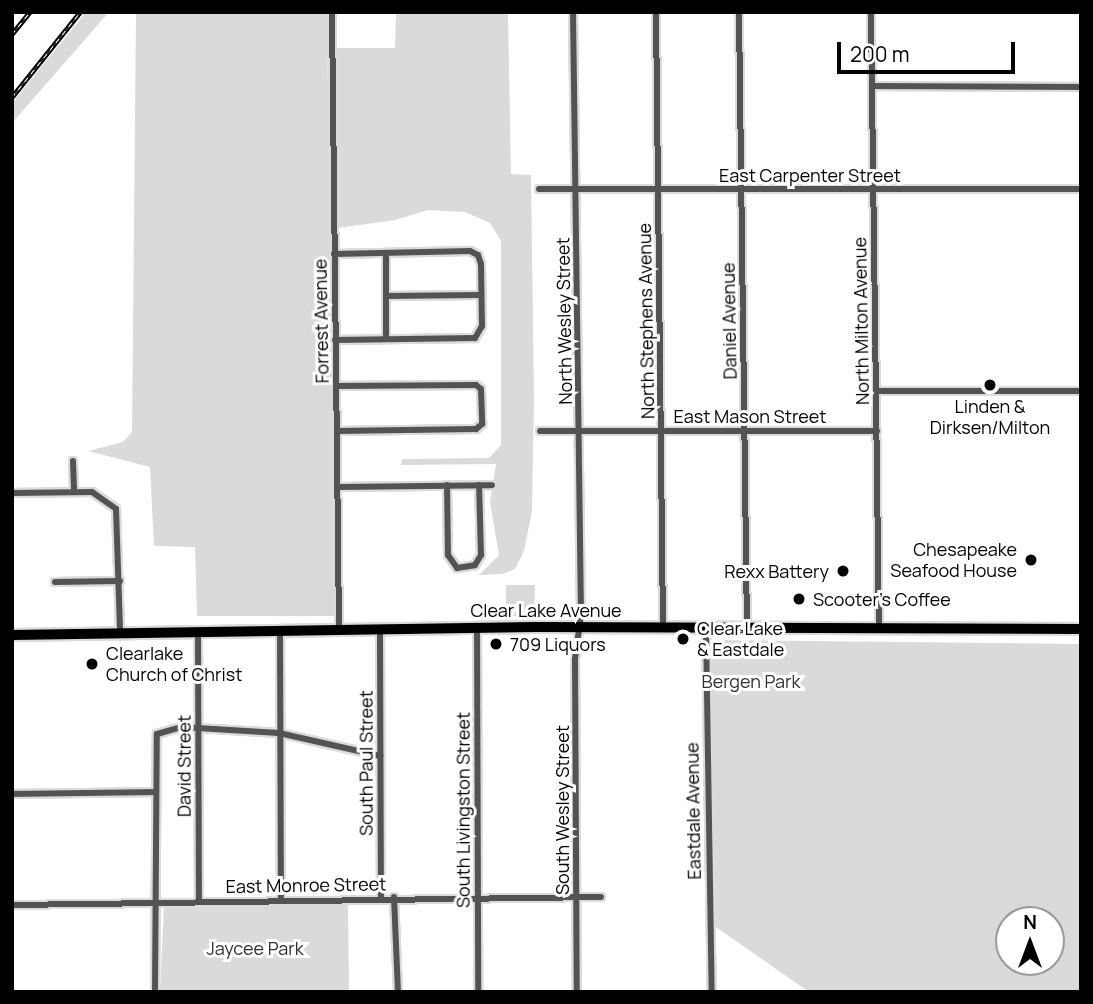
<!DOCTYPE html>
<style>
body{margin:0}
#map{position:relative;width:1093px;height:1004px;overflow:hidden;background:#fff;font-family:Manrope,sans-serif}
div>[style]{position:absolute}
.green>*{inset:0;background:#dadada}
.roads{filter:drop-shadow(2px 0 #dbdbdb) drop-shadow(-2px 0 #dbdbdb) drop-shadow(0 2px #dbdbdb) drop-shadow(0 -2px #dbdbdb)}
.street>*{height:6px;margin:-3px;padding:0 3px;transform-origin:3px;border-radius:3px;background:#535353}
.primary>*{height:10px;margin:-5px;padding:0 5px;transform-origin:5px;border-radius:5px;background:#000}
.rail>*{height:4.5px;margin-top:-2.25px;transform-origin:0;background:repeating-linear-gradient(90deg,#fff 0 5px,#000 0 10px);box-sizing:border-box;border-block:2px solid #000}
.dots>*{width:19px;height:19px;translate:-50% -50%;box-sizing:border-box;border:4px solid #fff;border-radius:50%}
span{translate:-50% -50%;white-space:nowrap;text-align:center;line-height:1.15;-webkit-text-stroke:6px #fff;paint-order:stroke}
.street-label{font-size:18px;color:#000}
.poi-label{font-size:18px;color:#000}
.right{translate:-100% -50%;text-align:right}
.left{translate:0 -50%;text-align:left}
.park-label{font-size:18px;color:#313131}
.frame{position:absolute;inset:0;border:14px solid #000;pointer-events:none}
.north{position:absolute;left:995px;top:906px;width:70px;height:70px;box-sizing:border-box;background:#fff;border:2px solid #999;border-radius:50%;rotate:0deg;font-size:19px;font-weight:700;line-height:28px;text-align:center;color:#000}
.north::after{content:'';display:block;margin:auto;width:24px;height:32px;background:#000;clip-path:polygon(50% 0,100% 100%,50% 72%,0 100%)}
.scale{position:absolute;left:837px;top:42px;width:178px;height:32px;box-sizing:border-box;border:4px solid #000;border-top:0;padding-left:9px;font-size:21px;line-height:24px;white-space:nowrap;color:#000;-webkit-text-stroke:5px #fff;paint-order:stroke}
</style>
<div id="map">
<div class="green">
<div style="clip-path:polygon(86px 12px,109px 12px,12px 123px,12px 103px)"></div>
<div style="clip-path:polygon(136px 12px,327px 12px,335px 616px,197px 616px,195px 547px,154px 546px,150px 467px,88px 451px,123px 442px,132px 432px)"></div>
<div style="clip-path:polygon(396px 12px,508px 12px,511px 174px,531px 175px,534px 399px,532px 511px,524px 551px,515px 569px,502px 574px,479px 575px,499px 555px,490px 502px,496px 464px,401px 465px,402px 459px,489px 458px,501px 445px,501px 241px,490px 223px,465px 212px,428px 210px,395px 220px,338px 228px,336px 48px,395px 48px)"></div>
<div style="clip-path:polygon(506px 585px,535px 585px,534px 616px,506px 616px)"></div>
<div style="clip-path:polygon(evenodd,711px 640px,1081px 644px,1081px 992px,809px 992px,713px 925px,711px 640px,1009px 920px,1051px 920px,1051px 962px,1009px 962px,1009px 920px)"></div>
<div style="clip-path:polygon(348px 905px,349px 992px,160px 992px,164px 906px)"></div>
</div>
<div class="roads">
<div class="street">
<div style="left:332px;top:12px;width:618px;rotate:89.35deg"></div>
<div style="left:573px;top:12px;width:603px;rotate:89.24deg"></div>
<div style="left:581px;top:615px;width:44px;rotate:97.8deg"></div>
<div style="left:575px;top:659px;width:333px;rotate:89.7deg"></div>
<div style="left:656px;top:12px;width:616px;rotate:89.35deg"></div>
<div style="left:739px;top:12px;width:618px;rotate:89.26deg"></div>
<div style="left:871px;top:12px;width:616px;rotate:89.26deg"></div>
<div style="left:872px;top:86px;width:209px;rotate:0.3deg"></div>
<div style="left:539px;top:189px;width:542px"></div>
<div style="left:386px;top:253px;width:86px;rotate:90deg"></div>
<div style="left:334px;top:254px;width:136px;rotate:-1.3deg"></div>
<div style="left:470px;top:251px;width:9px;rotate:27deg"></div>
<div style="left:478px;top:255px;width:9px;rotate:72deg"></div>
<div style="left:481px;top:264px;width:62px;rotate:89.1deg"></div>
<div style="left:482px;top:326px;width:14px;rotate:120deg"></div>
<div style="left:475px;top:338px;width:140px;rotate:179.2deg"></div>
<div style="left:386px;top:296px;width:95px;rotate:-0.6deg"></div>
<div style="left:336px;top:386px;width:140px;rotate:-0.4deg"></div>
<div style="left:476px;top:385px;width:6px;rotate:39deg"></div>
<div style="left:481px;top:389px;width:35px;rotate:88deg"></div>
<div style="left:482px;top:424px;width:8px;rotate:140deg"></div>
<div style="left:476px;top:429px;width:139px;rotate:179.2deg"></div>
<div style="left:876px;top:391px;width:205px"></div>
<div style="left:540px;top:431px;width:337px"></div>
<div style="left:73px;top:461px;width:31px;rotate:88deg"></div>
<div style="left:447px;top:485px;width:70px;rotate:89.2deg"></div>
<div style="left:448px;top:555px;width:16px;rotate:55deg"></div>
<div style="left:457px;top:568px;width:18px;rotate:-9deg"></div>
<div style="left:475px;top:565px;width:12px;rotate:-59deg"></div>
<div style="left:481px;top:555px;width:70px;rotate:-91.6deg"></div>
<div style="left:339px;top:487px;width:153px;rotate:-0.7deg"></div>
<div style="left:12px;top:493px;width:80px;rotate:-0.7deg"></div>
<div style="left:92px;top:492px;width:29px;rotate:35deg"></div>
<div style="left:116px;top:509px;width:123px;rotate:88.1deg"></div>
<div style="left:55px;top:582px;width:65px;rotate:-0.9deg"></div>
<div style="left:477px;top:628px;width:364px;rotate:89.8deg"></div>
<div style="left:380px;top:629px;width:269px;rotate:89.8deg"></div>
<div style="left:280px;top:630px;width:268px;rotate:89.8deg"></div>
<div style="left:706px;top:630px;width:362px;rotate:89.1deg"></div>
<div style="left:198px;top:631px;width:269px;rotate:89.8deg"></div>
<div style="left:12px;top:794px;width:144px;rotate:-0.8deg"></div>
<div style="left:394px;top:897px;width:95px;rotate:87.6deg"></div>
<div style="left:12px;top:905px;width:589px;rotate:-0.78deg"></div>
<div style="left:155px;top:992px;width:258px;rotate:-89.6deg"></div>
<div style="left:157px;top:734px;width:25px;rotate:-16deg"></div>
<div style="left:181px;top:727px;width:98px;rotate:3.5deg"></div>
<div style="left:279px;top:733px;width:104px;rotate:12.8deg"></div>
</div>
<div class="primary">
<div style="left:12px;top:635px;width:526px;rotate:-0.87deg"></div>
<div style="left:538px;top:627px;width:543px;rotate:0.21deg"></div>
</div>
</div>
<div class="rail">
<div style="left:12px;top:34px;width:28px;rotate:-51deg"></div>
<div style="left:12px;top:97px;width:109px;rotate:-51.3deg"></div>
</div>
<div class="dots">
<div style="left:990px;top:385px;background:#000"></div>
<div style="left:1031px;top:560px;background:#000"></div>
<div style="left:843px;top:571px;background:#000"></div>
<div style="left:799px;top:599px;background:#000"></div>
<div style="left:683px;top:639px;background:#000"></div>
<div style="left:496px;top:644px;background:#000"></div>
<div style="left:92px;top:664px;background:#000"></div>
</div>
<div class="street-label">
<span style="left:810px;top:175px">East Carpenter Street</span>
<span style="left:321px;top:321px;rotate:-91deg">Forrest Avenue</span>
<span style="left:564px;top:321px;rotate:-91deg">North Wesley Street</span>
<span style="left:646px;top:321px;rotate:-91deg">North Stephens Avenue</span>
<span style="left:729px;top:321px;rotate:-91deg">Daniel Avenue</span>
<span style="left:861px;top:321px;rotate:-91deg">North Milton Avenue</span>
<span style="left:750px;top:416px">East Mason Street</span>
<span style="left:546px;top:610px">Clear Lake Avenue</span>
<span style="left:366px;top:763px;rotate:-90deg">South Paul Street</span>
<span style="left:184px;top:766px;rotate:-90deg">David Street</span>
<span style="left:463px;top:810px;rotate:-90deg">South Livingston Street</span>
<span style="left:562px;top:810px;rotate:-90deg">South Wesley Street</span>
<span style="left:693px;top:811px;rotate:-91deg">Eastdale Avenue</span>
<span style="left:306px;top:885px;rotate:-1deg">East Monroe Street</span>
</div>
<div class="poi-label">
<span style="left:990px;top:417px">Linden &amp;<br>Dirksen/Milton</span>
<span class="right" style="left:1017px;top:560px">Chesapeake<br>Seafood House</span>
<span class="right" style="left:829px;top:571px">Rexx Battery</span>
<span class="left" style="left:813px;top:599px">Scooter's Coffee</span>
<span class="left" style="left:697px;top:639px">Clear Lake<br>&amp; Eastdale</span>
<span class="left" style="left:510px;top:644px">709 Liquors</span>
<span class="left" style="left:106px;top:664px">Clearlake<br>Church of Christ</span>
</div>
<div class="park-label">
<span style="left:751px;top:681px">Bergen Park</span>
<span style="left:255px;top:948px">Jaycee Park</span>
</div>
<div class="frame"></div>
<div class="north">N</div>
<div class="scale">200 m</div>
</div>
